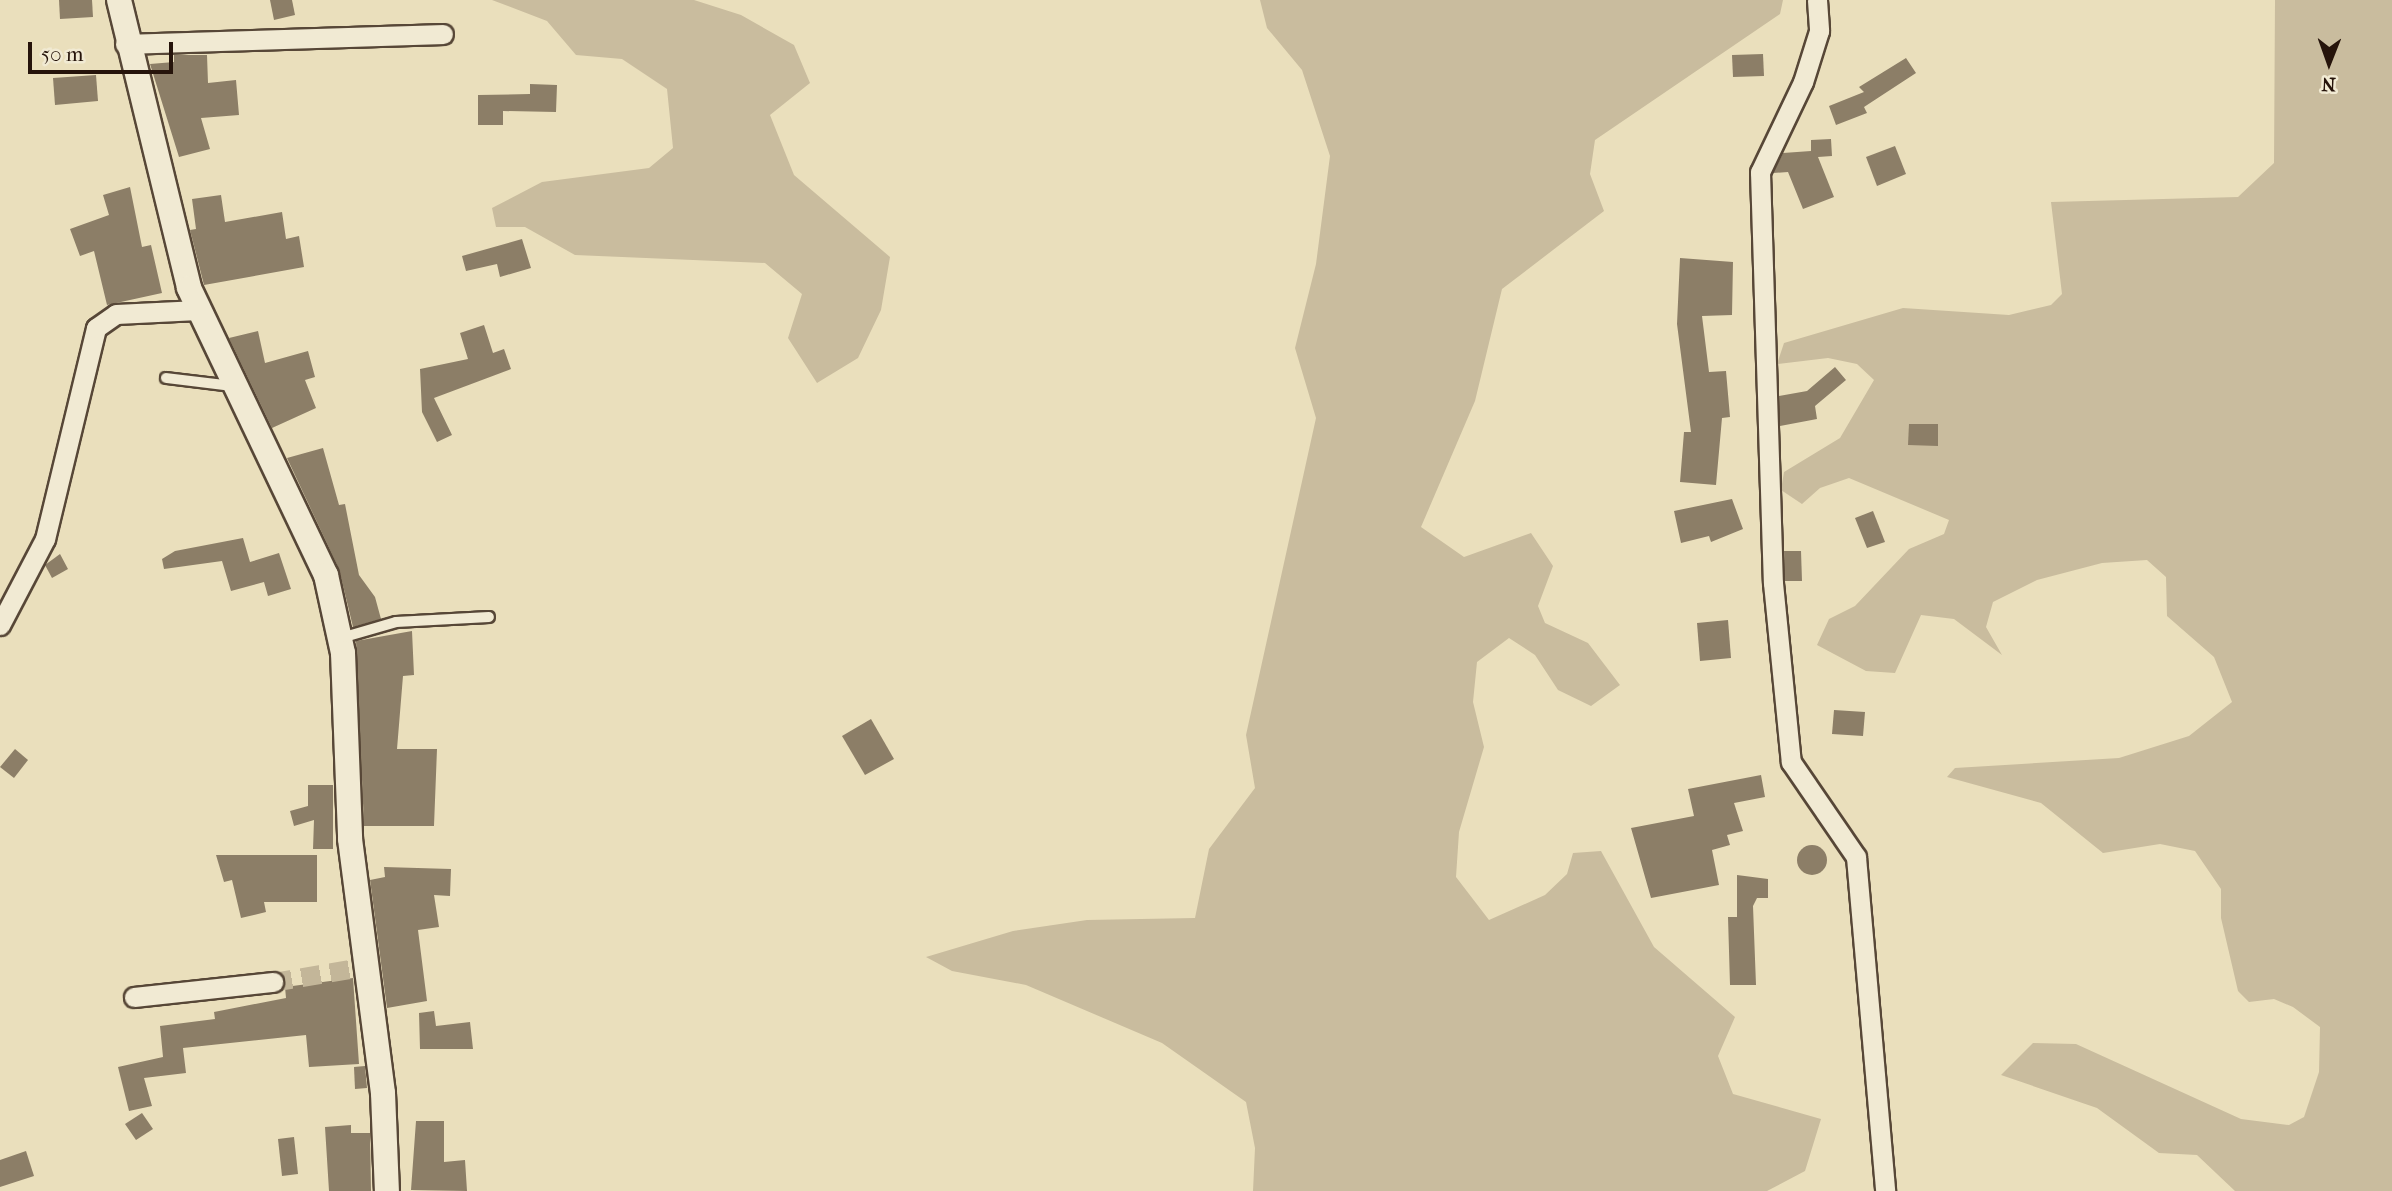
<!DOCTYPE html>
<style>
body{margin:0}
#map{position:relative;width:2392px;height:1191px;overflow:hidden;background:#eadfbc;font-family:"IM FELL French Canon",serif}
div>[style]{position:absolute}
.green>*{inset:0;background:#c9bc9e}
.building>*{inset:0;background:#8c7e67}
.round{border-radius:50%}
.minor-tunnel>*{height:19px;margin-top:-9.5px;transform-origin:0;background:repeating-linear-gradient(90deg,#c3b699 0 19px,transparent 0 29px)}
.roads{filter:drop-shadow(2px 0 #574737) drop-shadow(-2px 0 #574737) drop-shadow(0 2px #574737) drop-shadow(0 -2px #574737)}
.service>*{height:10px;margin:-5px;padding:0 5px;transform-origin:5px;border-radius:5px;background:#f1ead3}
.minor>*{height:19px;margin:-9.5px;padding:0 9.5px;transform-origin:9.5px;border-radius:9.5px;background:#f1ead3}
.tertiary>*{height:24px;margin:-12px;padding:0 12px;transform-origin:12px;border-radius:12px;background:#f1ead3}
span{translate:-50% -50%;white-space:nowrap;text-align:center;line-height:1.15;-webkit-text-stroke:5px #f1ead3;paint-order:stroke}
.north{position:absolute;left:2294px;top:28px;width:70px;height:70px;-webkit-text-stroke:5px #f1ead3;paint-order:stroke;rotate:181deg;font-size:19px;font-weight:700;line-height:28px;text-align:center;color:#26140b}
.north::after{content:'';display:block;margin:auto;width:24px;height:32px;background:#26140b;clip-path:polygon(50% 0,100% 100%,50% 72%,0 100%)}
.scale{position:absolute;left:28px;top:42px;width:145px;height:32px;box-sizing:border-box;border:4px solid #26140b;border-top:0;padding-left:9px;font-size:21px;line-height:24px;white-space:nowrap;color:#26140b;-webkit-text-stroke:5px #f1ead3;paint-order:stroke}
</style>
<div id="map">
<div class="green">
<div style="clip-path:polygon(492px 0,694px 0,741px 15px,794px 45px,810px 83px,770px 115px,794px 175px,890px 257px,881px 310px,858px 358px,817px 383px,788px 338px,802px 294px,765px 263px,575px 255px,525px 227px,496px 227px,492px 208px,542px 182px,649px 168px,673px 148px,667px 89px,622px 59px,576px 55px,547px 21px)"></div>
<div style="clip-path:polygon(1260px 0,1783px 0,1780px 14px,1595px 140px,1590px 174px,1604px 211px,1502px 289px,1475px 401px,1421px 527px,1464px 557px,1531px 533px,1553px 566px,1538px 606px,1545px 623px,1588px 643px,1620px 685px,1591px 706px,1558px 690px,1535px 655px,1509px 638px,1477px 662px,1473px 702px,1484px 747px,1459px 832px,1456px 877px,1489px 920px,1545px 895px,1567px 874px,1573px 853px,1601px 851px,1654px 947px,1735px 1017px,1718px 1056px,1733px 1094px,1821px 1119px,1805px 1171px,1767px 1191px,1253px 1191px,1255px 1148px,1246px 1102px,1162px 1043px,1026px 985px,952px 971px,926px 957px,1013px 931px,1087px 920px,1195px 918px,1209px 849px,1255px 788px,1246px 735px,1316px 418px,1295px 348px,1316px 264px,1330px 156px,1302px 70px,1267px 28px)"></div>
<div style="clip-path:polygon(2275px 0,2392px 0,2392px 1191px,2235px 1191px,2197px 1155px,2159px 1153px,2097px 1108px,2001px 1075px,2033px 1043px,2076px 1044px,2241px 1119px,2289px 1125px,2304px 1117px,2319px 1072px,2320px 1027px,2293px 1007px,2274px 999px,2249px 1002px,2238px 991px,2221px 918px,2221px 889px,2195px 851px,2160px 844px,2103px 853px,2041px 803px,1947px 777px,1955px 768px,2119px 758px,2189px 736px,2232px 702px,2214px 657px,2167px 616px,2166px 577px,2147px 560px,2102px 563px,2037px 580px,1993px 602px,1986px 627px,2002px 655px,1954px 619px,1921px 615px,1895px 673px,1866px 671px,1817px 645px,1829px 619px,1855px 606px,1909px 549px,1944px 534px,1949px 520px,1849px 478px,1820px 488px,1802px 504px,1781px 490px,1784px 472px,1840px 438px,1874px 380px,1857px 364px,1828px 358px,1777px 364px,1784px 343px,1903px 308px,2009px 315px,2051px 305px,2062px 294px,2051px 202px,2238px 197px,2274px 163px)"></div>
</div>
<div class="building">
<div style="clip-path:polygon(59px 0,92px 0,93px 17px,60px 19px)"></div>
<div style="clip-path:polygon(270px 0,292px 0,295px 15px,274px 20px)"></div>
<div style="clip-path:polygon(1763px 54px,1764px 76px,1733px 77px,1732px 55px)"></div>
<div style="clip-path:polygon(174px 55px,207px 55px,208px 83px,236px 80px,239px 115px,201px 118px,210px 149px,179px 157px,150px 64px,174px 62px)"></div>
<div style="clip-path:polygon(1906px 58px,1916px 73px,1864px 107px,1867px 113px,1836px 125px,1829px 106px,1864px 92px,1859px 87px)"></div>
<div style="clip-path:polygon(96px 75px,98px 101px,55px 105px,53px 78px)"></div>
<div style="clip-path:polygon(530px 84px,557px 85px,556px 112px,503px 111px,503px 125px,478px 125px,478px 95px,530px 94px)"></div>
<div style="clip-path:polygon(1831px 139px,1832px 156px,1818px 157px,1834px 197px,1803px 209px,1788px 172px,1773px 173px,1783px 153px,1811px 151px,1811px 140px)"></div>
<div style="clip-path:polygon(1895px 146px,1906px 174px,1877px 186px,1866px 157px)"></div>
<div style="clip-path:polygon(130px 187px,142px 247px,151px 245px,162px 293px,107px 305px,94px 251px,80px 256px,70px 229px,109px 215px,103px 195px)"></div>
<div style="clip-path:polygon(221px 195px,225px 222px,282px 212px,286px 239px,299px 236px,304px 267px,204px 285px,190px 230px,196px 229px,192px 199px)"></div>
<div style="clip-path:polygon(522px 239px,531px 268px,500px 277px,497px 264px,466px 271px,462px 256px)"></div>
<div style="clip-path:polygon(1680px 258px,1733px 262px,1732px 315px,1702px 316px,1709px 372px,1726px 371px,1730px 417px,1722px 418px,1716px 485px,1680px 482px,1684px 432px,1691px 432px,1677px 324px)"></div>
<div style="clip-path:polygon(484px 325px,493px 353px,504px 349px,511px 369px,434px 398px,452px 435px,437px 442px,422px 412px,420px 369px,468px 359px,460px 333px)"></div>
<div style="clip-path:polygon(258px 331px,265px 363px,308px 351px,315px 377px,305px 380px,316px 408px,272px 428px,229px 338px)"></div>
<div style="clip-path:polygon(1835px 367px,1846px 380px,1815px 406px,1817px 419px,1780px 426px,1779px 396px,1807px 391px)"></div>
<div style="clip-path:polygon(1909px 424px,1938px 424px,1938px 446px,1908px 445px)"></div>
<div style="clip-path:polygon(323px 448px,339px 505px,345px 504px,359px 575px,375px 597px,381px 619px,353px 627px,339px 569px,287px 458px)"></div>
<div style="clip-path:polygon(1732px 499px,1743px 529px,1711px 542px,1709px 536px,1681px 543px,1674px 511px)"></div>
<div style="clip-path:polygon(1873px 511px,1885px 542px,1867px 548px,1855px 518px)"></div>
<div style="clip-path:polygon(243px 538px,250px 562px,279px 553px,291px 589px,268px 596px,264px 582px,231px 591px,222px 561px,164px 569px,162px 559px,175px 551px)"></div>
<div style="clip-path:polygon(1784px 551px,1801px 551px,1802px 581px,1785px 581px)"></div>
<div style="clip-path:polygon(60px 554px,68px 569px,52px 578px,45px 565px)"></div>
<div style="clip-path:polygon(1728px 620px,1731px 658px,1700px 661px,1697px 623px)"></div>
<div style="clip-path:polygon(412px 631px,414px 675px,403px 676px,397px 749px,437px 749px,434px 826px,364px 826px,356px 641px)"></div>
<div style="clip-path:polygon(1834px 710px,1865px 712px,1863px 736px,1832px 734px)"></div>
<div style="clip-path:polygon(871px 719px,894px 759px,865px 775px,842px 736px)"></div>
<div style="clip-path:polygon(15px 749px,28px 760px,14px 778px,0 767px)"></div>
<div style="clip-path:polygon(1761px 775px,1765px 797px,1734px 803px,1743px 831px,1727px 835px,1730px 845px,1712px 850px,1719px 885px,1651px 898px,1631px 828px,1694px 816px,1688px 789px)"></div>
<div style="clip-path:polygon(308px 785px,333px 785px,333px 849px,313px 849px,314px 820px,294px 826px,290px 811px,308px 806px)"></div>
<div class="round" style="left:1797px;top:845px;width:30px;height:30px"></div>
<div style="clip-path:polygon(216px 855px,317px 855px,317px 902px,264px 902px,266px 912px,241px 918px,232px 880px,224px 882px)"></div>
<div style="clip-path:polygon(384px 867px,451px 869px,450px 896px,434px 895px,439px 927px,418px 930px,427px 1001px,387px 1008px,370px 880px,385px 877px)"></div>
<div style="clip-path:polygon(1737px 875px,1768px 879px,1768px 898px,1757px 898px,1753px 906px,1756px 985px,1730px 985px,1728px 917px,1737px 917px)"></div>
<div style="clip-path:polygon(353px 978px,359px 1064px,309px 1067px,306px 1035px,183px 1048px,186px 1073px,144px 1078px,152px 1106px,129px 1111px,118px 1067px,163px 1057px,160px 1026px,215px 1019px,214px 1012px,286px 998px,285px 987px)"></div>
<div style="clip-path:polygon(434px 1011px,436px 1026px,470px 1022px,473px 1049px,420px 1049px,419px 1013px)"></div>
<div style="clip-path:polygon(365px 1066px,367px 1088px,355px 1089px,354px 1067px)"></div>
<div style="clip-path:polygon(142px 1113px,153px 1129px,136px 1140px,125px 1124px)"></div>
<div style="clip-path:polygon(416px 1121px,444px 1121px,444px 1162px,465px 1160px,467px 1191px,411px 1190px)"></div>
<div style="clip-path:polygon(351px 1125px,351px 1133px,370px 1133px,371px 1191px,329px 1191px,325px 1127px)"></div>
<div style="clip-path:polygon(294px 1137px,298px 1174px,282px 1176px,278px 1139px)"></div>
<div style="clip-path:polygon(26px 1151px,34px 1176px,0 1187px,0 1160px)"></div>
</div>
<div class="minor-tunnel">
<div style="left:273px;top:982px;width:79px;rotate:-9.5deg"></div>
</div>
<div class="roads">
<div class="service">
<div style="left:166px;top:378px;width:66px;rotate:6.9deg"></div>
<div style="left:341px;top:638px;width:57px;rotate:-16.2deg"></div>
<div style="left:396px;top:622px;width:93px;rotate:-3.1deg"></div>
</div>
<div class="minor">
<div style="left:1817px;top:0;width:31px;rotate:86deg"></div>
<div style="left:1819px;top:31px;width:53px;rotate:107.4deg"></div>
<div style="left:1803px;top:82px;width:100px;rotate:115.5deg"></div>
<div style="left:1760px;top:172px;width:411px;rotate:88.2deg"></div>
<div style="left:1773px;top:583px;width:180px;rotate:84.3deg"></div>
<div style="left:1791px;top:762px;width:115px;rotate:55.6deg"></div>
<div style="left:1856px;top:857px;width:335px;rotate:85deg"></div>
<div style="left:125px;top:44px;width:318px;rotate:-1.8deg"></div>
<div style="left:0;top:625px;width:97px;rotate:-62.4deg"></div>
<div style="left:45px;top:539px;width:217px;rotate:-76.4deg"></div>
<div style="left:96px;top:328px;width:24px;rotate:-35deg"></div>
<div style="left:116px;top:314px;width:82px;rotate:-2.8deg"></div>
<div style="left:134px;top:997px;width:140px;rotate:-6.2deg"></div>
</div>
<div class="tertiary">
<div style="left:119px;top:0;width:296px;rotate:76.3deg"></div>
<div style="left:189px;top:288px;width:318px;rotate:64.5deg"></div>
<div style="left:326px;top:575px;width:80px;rotate:77.7deg"></div>
<div style="left:343px;top:653px;width:186px;rotate:87.8deg"></div>
<div style="left:350px;top:839px;width:256px;rotate:82.6deg"></div>
<div style="left:383px;top:1093px;width:98px;rotate:87.7deg"></div>
</div>
</div>
<div class="north">N</div>
<div class="scale">50 m</div>
</div>
